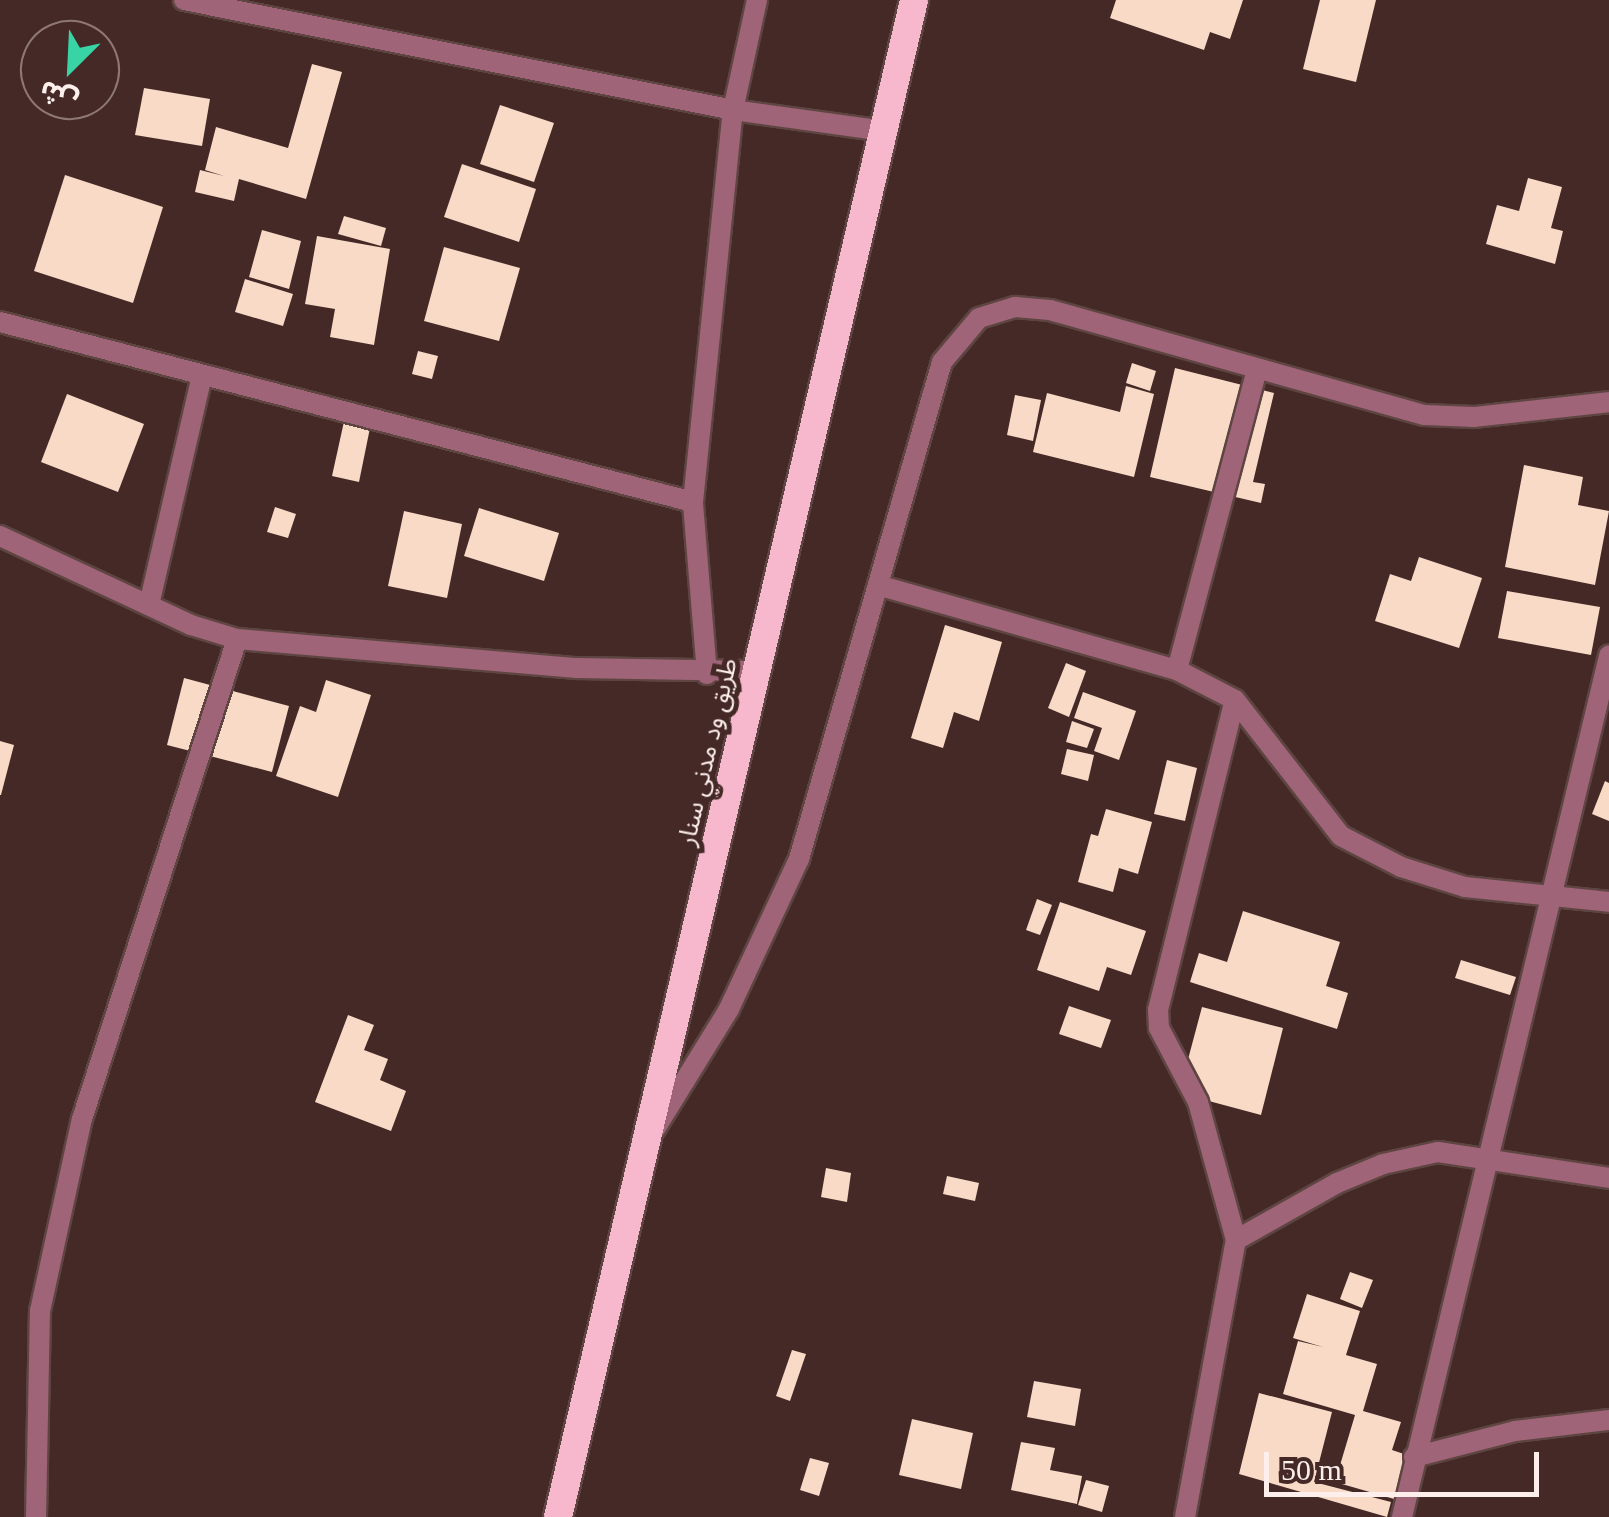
<!DOCTYPE html>
<meta charset="utf-8">
<style>
body{margin:0}
#map{position:relative;width:1609px;height:1517px;overflow:hidden;background:#442926;font-family:"Times New Roman","Noto Sans Arabic",serif}
div>[style]{position:absolute}
.building>*{inset:0;background:#f8dac7}
.roads{filter:drop-shadow(2px 0 #5e4542) drop-shadow(-2px 0 #5e4542) drop-shadow(0 2px #5e4542) drop-shadow(0 -2px #5e4542)}
.minor>*{height:20px;margin:-10px;padding:0 10px;transform-origin:10px;border-radius:10px;background:#9f6478}
.trunk>*{height:28px;margin:-14px;padding:0 14px;transform-origin:14px;border-radius:14px;background:#f7b8cd}
span{translate:-50% -50%;white-space:nowrap;text-align:center;line-height:1.15;-webkit-text-stroke:10px #442926;paint-order:stroke}
.street-label{font-size:25px;color:#feefed}
.north{position:absolute;left:20px;top:20px;width:100px;height:100px;box-sizing:border-box;background:#442926;border:2px solid #8e7876;border-radius:50%;rotate:204deg;font-size:28px;font-weight:700;line-height:40px;text-align:center;color:#feefed}
.north::after{content:'';display:block;margin:auto;width:35px;height:45px;background:#39d4a5;clip-path:polygon(50% 0,100% 100%,50% 72%,0 100%)}
.scale{position:absolute;left:1264px;top:1452px;width:275px;height:45px;box-sizing:border-box;border:5px solid #feefed;border-top:0;padding-left:12px;font-size:30px;line-height:35px;white-space:nowrap;color:#feefed;-webkit-text-stroke:8px #442926;paint-order:stroke}
</style>
<div id="map">
<div class="building">
<div style="clip-path:polygon(1116px 0,1243px 0,1230px 39px,1210px 32px,1204px 50px,1110px 18px)"></div>
<div style="clip-path:polygon(1320px 0,1376px 0,1356px 82px,1303px 69px)"></div>
<div style="clip-path:polygon(312px 64px,342px 72px,306px 199px,239px 179px,234px 201px,195px 192px,200px 170px,224px 176px,205px 170px,216px 127px,288px 148px)"></div>
<div style="clip-path:polygon(144px 88px,210px 99px,202px 146px,135px 135px)"></div>
<div style="clip-path:polygon(500px 105px,554px 123px,534px 182px,480px 164px)"></div>
<div style="clip-path:polygon(462px 164px,536px 189px,519px 242px,444px 217px)"></div>
<div style="clip-path:polygon(65px 175px,163px 207px,133px 303px,34px 271px)"></div>
<div style="clip-path:polygon(1528px 178px,1562px 187px,1551px 228px,1563px 231px,1555px 264px,1486px 244px,1497px 205px,1519px 211px)"></div>
<div style="clip-path:polygon(344px 216px,386px 228px,381px 246px,338px 234px)"></div>
<div style="clip-path:polygon(262px 230px,301px 241px,289px 289px,249px 277px)"></div>
<div style="clip-path:polygon(317px 236px,390px 249px,374px 345px,330px 337px,335px 309px,305px 304px)"></div>
<div style="clip-path:polygon(444px 247px,520px 268px,499px 341px,424px 321px)"></div>
<div style="clip-path:polygon(245px 279px,293px 294px,283px 326px,235px 312px)"></div>
<div style="clip-path:polygon(418px 351px,438px 356px,432px 379px,412px 374px)"></div>
<div style="clip-path:polygon(1132px 363px,1156px 371px,1150px 391px,1126px 383px)"></div>
<div style="clip-path:polygon(1175px 368px,1274px 393px,1253px 482px,1265px 484px,1261px 503px,1150px 477px)"></div>
<div style="clip-path:polygon(1126px 386px,1154px 394px,1134px 477px,1033px 452px,1047px 393px,1120px 412px)"></div>
<div style="clip-path:polygon(67px 394px,144px 424px,118px 492px,41px 462px)"></div>
<div style="clip-path:polygon(1015px 395px,1041px 400px,1033px 441px,1007px 435px)"></div>
<div style="clip-path:polygon(345px 417px,371px 423px,359px 482px,332px 476px)"></div>
<div style="clip-path:polygon(1524px 465px,1583px 477px,1578px 505px,1609px 511px,1595px 585px,1505px 567px)"></div>
<div style="clip-path:polygon(275px 507px,296px 514px,288px 538px,267px 532px)"></div>
<div style="clip-path:polygon(479px 508px,559px 533px,544px 581px,464px 556px)"></div>
<div style="clip-path:polygon(404px 511px,462px 524px,447px 598px,388px 586px)"></div>
<div style="clip-path:polygon(1419px 557px,1482px 578px,1459px 648px,1375px 621px,1390px 574px,1411px 581px)"></div>
<div style="clip-path:polygon(1507px 591px,1600px 607px,1591px 655px,1498px 638px)"></div>
<div style="clip-path:polygon(945px 625px,1002px 642px,979px 721px,954px 712px,943px 748px,911px 738px)"></div>
<div style="clip-path:polygon(1066px 663px,1086px 671px,1069px 717px,1048px 708px)"></div>
<div style="clip-path:polygon(184px 678px,289px 706px,272px 772px,167px 745px)"></div>
<div style="clip-path:polygon(326px 680px,371px 695px,338px 797px,276px 776px,300px 706px,316px 712px)"></div>
<div style="clip-path:polygon(1083px 692px,1136px 711px,1119px 760px,1094px 751px,1102px 728px,1074px 718px)"></div>
<div style="clip-path:polygon(1072px 721px,1094px 729px,1087px 748px,1066px 742px)"></div>
<div style="clip-path:polygon(0 741px,14px 745px,1px 795px,0 795px)"></div>
<div style="clip-path:polygon(1067px 749px,1094px 755px,1088px 781px,1061px 774px)"></div>
<div style="clip-path:polygon(1167px 760px,1197px 768px,1185px 821px,1154px 814px)"></div>
<div style="clip-path:polygon(1605px 781px,1609px 783px,1609px 821px,1592px 814px)"></div>
<div style="clip-path:polygon(1106px 809px,1152px 822px,1138px 874px,1119px 868px,1113px 892px,1078px 882px,1091px 834px,1098px 836px)"></div>
<div style="clip-path:polygon(1037px 899px,1052px 905px,1040px 935px,1026px 930px)"></div>
<div style="clip-path:polygon(1060px 902px,1146px 931px,1131px 975px,1107px 967px,1099px 991px,1037px 970px)"></div>
<div style="clip-path:polygon(1243px 911px,1340px 942px,1326px 986px,1348px 993px,1337px 1029px,1190px 982px,1199px 953px,1227px 962px)"></div>
<div style="clip-path:polygon(1461px 960px,1516px 977px,1510px 995px,1455px 978px)"></div>
<div style="clip-path:polygon(1069px 1006px,1111px 1020px,1101px 1048px,1059px 1034px)"></div>
<div style="clip-path:polygon(1202px 1007px,1283px 1028px,1261px 1115px,1179px 1093px)"></div>
<div style="clip-path:polygon(348px 1015px,374px 1025px,364px 1050px,388px 1059px,380px 1080px,406px 1091px,391px 1131px,315px 1102px)"></div>
<div style="clip-path:polygon(826px 1168px,851px 1173px,847px 1202px,821px 1197px)"></div>
<div style="clip-path:polygon(947px 1176px,979px 1183px,975px 1201px,943px 1194px)"></div>
<div style="clip-path:polygon(1350px 1272px,1373px 1280px,1362px 1308px,1340px 1299px)"></div>
<div style="clip-path:polygon(1307px 1294px,1360px 1311px,1346px 1355px,1377px 1364px,1363px 1411px,1401px 1422px,1392px 1450px,1407px 1455px,1394px 1499px,1335px 1482px,1355px 1415px,1283px 1394px,1298px 1341px,1323px 1347px,1293px 1338px)"></div>
<div style="clip-path:polygon(792px 1350px,806px 1354px,790px 1401px,776px 1396px)"></div>
<div style="clip-path:polygon(1034px 1381px,1081px 1389px,1075px 1426px,1027px 1417px)"></div>
<div style="clip-path:polygon(1259px 1393px,1332px 1412px,1314px 1482px,1391px 1502px,1387px 1517px,1239px 1474px)"></div>
<div style="clip-path:polygon(912px 1419px,973px 1433px,961px 1489px,899px 1475px)"></div>
<div style="clip-path:polygon(1021px 1442px,1055px 1448px,1050px 1470px,1082px 1476px,1077px 1504px,1011px 1490px)"></div>
<div style="clip-path:polygon(810px 1458px,829px 1463px,819px 1496px,800px 1490px)"></div>
<div style="clip-path:polygon(1086px 1480px,1109px 1486px,1102px 1512px,1078px 1505px)"></div>
</div>
<div class="roads">
<div class="minor">
<div style="left:184px;top:0;width:560px;rotate:11.33deg"></div>
<div style="left:733px;top:110px;width:152px;rotate:7.9deg"></div>
<div style="left:0;top:322px;width:716px;rotate:14.56deg"></div>
<div style="left:0;top:536px;width:211px;rotate:25deg"></div>
<div style="left:191px;top:625px;width:48px;rotate:16.9deg"></div>
<div style="left:237px;top:639px;width:341px;rotate:4.9deg"></div>
<div style="left:577px;top:668px;width:180px;rotate:1deg"></div>
<div style="left:878px;top:585px;width:311px;rotate:15.9deg"></div>
<div style="left:1177px;top:670px;width:65px;rotate:27.3deg"></div>
<div style="left:1235px;top:700px;width:172px;rotate:52.1deg"></div>
<div style="left:1341px;top:836px;width:68px;rotate:27.3deg"></div>
<div style="left:1401px;top:867px;width:67px;rotate:17.4deg"></div>
<div style="left:1465px;top:887px;width:145px;rotate:5.9deg"></div>
<div style="left:149px;top:605px;width:235px;rotate:-77deg"></div>
<div style="left:1177px;top:670px;width:311px;rotate:-75.1deg"></div>
<div style="left:707px;top:674px;width:173px;rotate:-94.7deg"></div>
<div style="left:693px;top:502px;width:394px;rotate:-84.2deg"></div>
<div style="left:733px;top:110px;width:113px;rotate:-77.7deg"></div>
<div style="left:655px;top:1129px;width:141px;rotate:-58.3deg"></div>
<div style="left:729px;top:1009px;width:166px;rotate:-65deg"></div>
<div style="left:799px;top:859px;width:517px;rotate:-73.95deg"></div>
<div style="left:942px;top:362px;width:57px;rotate:-49.9deg"></div>
<div style="left:979px;top:318px;width:38px;rotate:-17deg"></div>
<div style="left:1015px;top:307px;width:35px;rotate:5deg"></div>
<div style="left:1050px;top:310px;width:388px;rotate:15.7deg"></div>
<div style="left:1424px;top:415px;width:50px;rotate:2.3deg"></div>
<div style="left:1474px;top:417px;width:136px;rotate:-6.3deg"></div>
<div style="left:1236px;top:1240px;width:116px;rotate:-29.4deg"></div>
<div style="left:1337px;top:1183px;width:50px;rotate:-22.4deg"></div>
<div style="left:1383px;top:1164px;width:56px;rotate:-12.3deg"></div>
<div style="left:1438px;top:1152px;width:173px;rotate:8.6deg"></div>
<div style="left:1414px;top:1457px;width:104px;rotate:-14.4deg"></div>
<div style="left:1515px;top:1431px;width:95px;rotate:-6.7deg"></div>
<div style="left:36px;top:1517px;width:206px;rotate:-88.9deg"></div>
<div style="left:40px;top:1311px;width:197px;rotate:-77.7deg"></div>
<div style="left:82px;top:1119px;width:504px;rotate:-72.1deg"></div>
<div style="left:1185px;top:1517px;width:282px;rotate:-79.6deg"></div>
<div style="left:1236px;top:1240px;width:143px;rotate:-105.4deg"></div>
<div style="left:1198px;top:1102px;width:84px;rotate:-117.8deg"></div>
<div style="left:1159px;top:1028px;width:18px;rotate:-93deg"></div>
<div style="left:1158px;top:1010px;width:319px;rotate:-76.1deg"></div>
<div style="left:1402px;top:1517px;width:886px;rotate:-76.48deg"></div>
</div>
<div class="trunk">
<div style="left:558px;top:1517px;width:1558px;rotate:-76.79deg"></div>
</div>
</div>
<div class="street-label">
<span style="left:708px;top:752px;rotate:-77deg">طريق ود مدني سنار</span>
</div>
<div class="north">ش</div>
<div class="scale">50 m</div>
</div>
